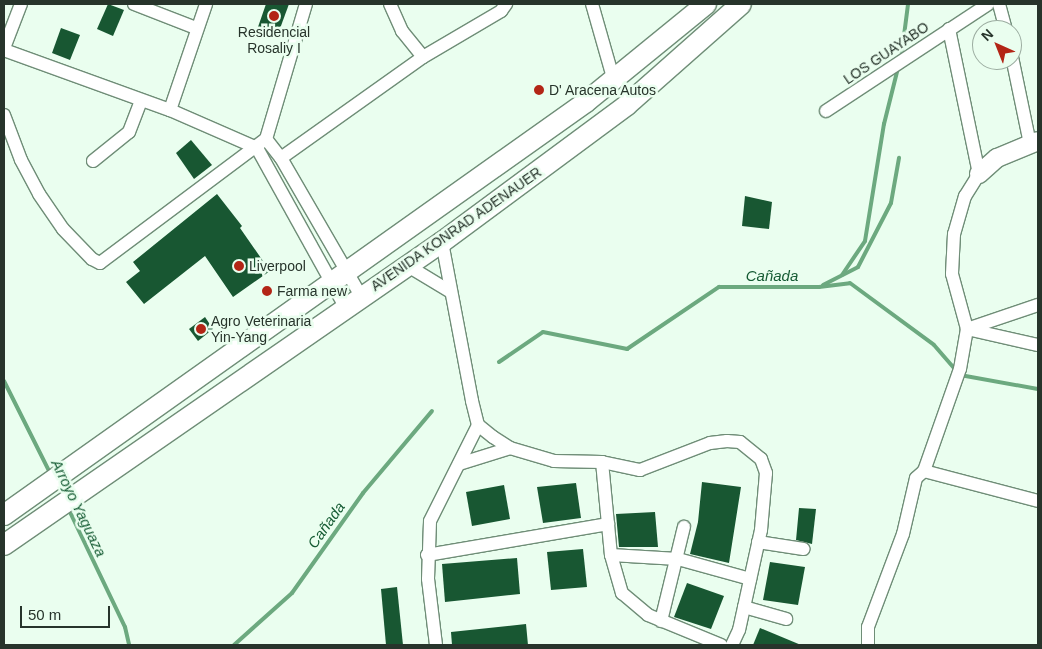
<!DOCTYPE html>
<meta charset="utf-8">
<style>
body{margin:0}
#map{position:relative;width:1042px;height:649px;overflow:hidden;background:#eafeef;font-family:Arial,sans-serif}
div>[style]{position:absolute}
.stream>*{height:4px;margin:-2px;padding:0 2px;transform-origin:2px;border-radius:2px;background:#6ca97f}
.building>*{inset:0;background:#185732}
.roads{filter:drop-shadow(1px 0 #6f8d77) drop-shadow(-1px 0 #6f8d77) drop-shadow(0 1px #6f8d77) drop-shadow(0 -1px #6f8d77)}
.street>*{height:12px;margin:-6px;padding:0 6px;transform-origin:6px;border-radius:6px;background:#fff}
.secondary>*{height:18px;margin:-9px;padding:0 9px;transform-origin:9px;border-radius:9px;background:#fff}
.primary>*{height:20px;margin:-10px;padding:0 10px;transform-origin:10px;border-radius:10px;background:#fff}
.dots>*{width:14px;height:14px;translate:-50% -50%;box-sizing:border-box;border:2px solid #eafeef;border-radius:50%}
span{translate:-50% -50%;white-space:nowrap;text-align:center;line-height:1.15;-webkit-text-stroke:5px #eafeef;paint-order:stroke}
.poi-label{font-size:14px;color:#27342b}
.left{translate:0 -50%;text-align:left}
.street-label{font-size:14px;color:#27342b}
.water-label{font-size:15px;color:#155b33;font-style:italic}
.frame{position:absolute;inset:0;border:5px solid #27342b;pointer-events:none}
.north{position:absolute;left:972px;top:20px;width:50px;height:50px;box-sizing:border-box;background:#eafeef;border:1px solid #9cada1;border-radius:50%;rotate:316deg;font-size:14px;font-weight:700;line-height:20px;text-align:center;color:#27342b}
.north::after{content:'';display:block;margin:auto;width:18px;height:22px;background:#b32516;clip-path:polygon(50% 0,100% 100%,50% 72%,0 100%)}
.scale{position:absolute;left:20px;top:606px;width:90px;height:22px;box-sizing:border-box;border:2px solid #27342b;border-top:0;padding-left:6px;font-size:15px;line-height:18px;white-space:nowrap;color:#27342b;-webkit-text-stroke:4px #eafeef;paint-order:stroke}
</style>
<div id="map">
<div class="stream">
<div style="left:901px;top:59px;width:55px;rotate:-82.7deg"></div>
<div style="left:842px;top:275px;width:41px;rotate:-55.9deg"></div>
<div style="left:865px;top:241px;width:119px;rotate:-80.8deg"></div>
<div style="left:884px;top:124px;width:58px;rotate:-76deg"></div>
<div style="left:823px;top:285px;width:39px;rotate:-27deg"></div>
<div style="left:858px;top:267px;width:72px;rotate:-62.7deg"></div>
<div style="left:891px;top:203px;width:46px;rotate:-79.9deg"></div>
<div style="left:499px;top:362px;width:53px;rotate:-34.3deg"></div>
<div style="left:543px;top:332px;width:86px;rotate:11.4deg"></div>
<div style="left:627px;top:349px;width:111px;rotate:-34deg"></div>
<div style="left:719px;top:287px;width:100px"></div>
<div style="left:819px;top:287px;width:31px;rotate:-7deg"></div>
<div style="left:850px;top:283px;width:104px;rotate:36.4deg"></div>
<div style="left:934px;top:345px;width:40px;rotate:49deg"></div>
<div style="left:960px;top:375px;width:79px;rotate:10.2deg"></div>
<div style="left:4px;top:381px;width:105px;rotate:63.4deg"></div>
<div style="left:68px;top:508px;width:132px;rotate:64.4deg"></div>
<div style="left:125px;top:627px;width:18px;rotate:77deg"></div>
<div style="left:234px;top:645px;width:78px;rotate:-41.9deg"></div>
<div style="left:292px;top:593px;width:123px;rotate:-54.6deg"></div>
<div style="left:363px;top:493px;width:107px;rotate:-49.9deg"></div>
</div>
<div class="building">
<div style="clip-path:polygon(108px 4px,124px 10px,113px 36px,97px 29px)"></div>
<div style="clip-path:polygon(266px 4px,289px 4px,278px 34px,258px 27px)"></div>
<div style="clip-path:polygon(61px 28px,80px 35px,70px 60px,52px 53px)"></div>
<div style="clip-path:polygon(191px 140px,212px 165px,194px 179px,176px 153px)"></div>
<div style="clip-path:polygon(217px 194px,242px 226px,240px 228px,270px 271px,233px 297px,205px 256px,144px 304px,126px 282px,140px 271px,133px 262px)"></div>
<div style="clip-path:polygon(745px 196px,772px 202px,769px 229px,742px 226px)"></div>
<div style="clip-path:polygon(205px 317px,213px 329px,198px 341px,189px 329px)"></div>
<div style="clip-path:polygon(702px 482px,741px 487px,729px 563px,690px 554px,698px 522px)"></div>
<div style="clip-path:polygon(576px 483px,581px 518px,543px 523px,537px 487px)"></div>
<div style="clip-path:polygon(504px 485px,510px 519px,472px 526px,466px 492px)"></div>
<div style="clip-path:polygon(799px 508px,816px 509px,812px 544px,796px 540px)"></div>
<div style="clip-path:polygon(655px 512px,658px 547px,619px 547px,616px 514px)"></div>
<div style="clip-path:polygon(583px 549px,587px 587px,551px 590px,547px 552px)"></div>
<div style="clip-path:polygon(517px 558px,520px 594px,445px 602px,442px 564px)"></div>
<div style="clip-path:polygon(770px 562px,805px 567px,798px 605px,763px 600px)"></div>
<div style="clip-path:polygon(687px 583px,724px 596px,711px 629px,674px 617px)"></div>
<div style="clip-path:polygon(397px 587px,403px 645px,386px 645px,381px 589px)"></div>
<div style="clip-path:polygon(526px 624px,528px 645px,452px 645px,451px 632px)"></div>
<div style="clip-path:polygon(760px 628px,801px 645px,753px 645px)"></div>
</div>
<div class="roads">
<div class="street">
<div style="left:134px;top:4px;width:66px;rotate:21.2deg"></div>
<div style="left:390px;top:4px;width:30px;rotate:66deg"></div>
<div style="left:402px;top:31px;width:33px;rotate:51deg"></div>
<div style="left:592px;top:4px;width:80px;rotate:74.1deg"></div>
<div style="left:999px;top:4px;width:27px;rotate:75deg"></div>
<div style="left:949px;top:29px;width:148px;rotate:78.3deg"></div>
<div style="left:979px;top:174px;width:26px;rotate:122deg"></div>
<div style="left:965px;top:196px;width:40px;rotate:106deg"></div>
<div style="left:954px;top:234px;width:40px;rotate:92.9deg"></div>
<div style="left:952px;top:274px;width:57px;rotate:74.7deg"></div>
<div style="left:967px;top:329px;width:73px;rotate:12.7deg"></div>
<div style="left:4px;top:48px;width:47px;rotate:-68.9deg"></div>
<div style="left:4px;top:50px;width:177px;rotate:19.9deg"></div>
<div style="left:170px;top:110px;width:95px;rotate:23.6deg"></div>
<div style="left:257px;top:148px;width:182px;rotate:61deg"></div>
<div style="left:1012px;top:57px;width:89px;rotate:78.3deg"></div>
<div style="left:170px;top:110px;width:112px;rotate:-71.2deg"></div>
<div style="left:826px;top:111px;width:194px;rotate:-33.4deg"></div>
<div style="left:4px;top:115px;width:48px;rotate:69.3deg"></div>
<div style="left:21px;top:160px;width:38px;rotate:62deg"></div>
<div style="left:39px;top:194px;width:42px;rotate:55.6deg"></div>
<div style="left:63px;top:229px;width:42px;rotate:46deg"></div>
<div style="left:92px;top:259px;width:9px;rotate:27deg"></div>
<div style="left:100px;top:263px;width:207px;rotate:-36.8deg"></div>
<div style="left:266px;top:139px;width:141px;rotate:-73.5deg"></div>
<div style="left:266px;top:139px;width:24px;rotate:52deg"></div>
<div style="left:281px;top:158px;width:160px;rotate:59.9deg"></div>
<div style="left:281px;top:158px;width:174px;rotate:-35.4deg"></div>
<div style="left:423px;top:57px;width:91px;rotate:-30.5deg"></div>
<div style="left:501px;top:11px;width:9px;rotate:-54deg"></div>
<div style="left:93px;top:161px;width:46px;rotate:-38.9deg"></div>
<div style="left:129px;top:132px;width:34px;rotate:-69deg"></div>
<div style="left:442px;top:242px;width:162px;rotate:79.3deg"></div>
<div style="left:472px;top:401px;width:25px;rotate:76deg"></div>
<div style="left:478px;top:425px;width:19px;rotate:39deg"></div>
<div style="left:493px;top:437px;width:20px;rotate:33deg"></div>
<div style="left:510px;top:448px;width:46px;rotate:16.5deg"></div>
<div style="left:554px;top:461px;width:48px;rotate:1.2deg"></div>
<div style="left:602px;top:462px;width:39px;rotate:12deg"></div>
<div style="left:640px;top:470px;width:75px;rotate:-21.1deg"></div>
<div style="left:710px;top:443px;width:17px;rotate:-7deg"></div>
<div style="left:727px;top:441px;width:13px;rotate:4deg"></div>
<div style="left:740px;top:442px;width:27px;rotate:39deg"></div>
<div style="left:761px;top:459px;width:15px;rotate:70deg"></div>
<div style="left:766px;top:473px;width:57px;rotate:95deg"></div>
<div style="left:761px;top:530px;width:102px;rotate:102.4deg"></div>
<div style="left:739px;top:630px;width:17px;rotate:115deg"></div>
<div style="left:408px;top:266px;width:50px;rotate:31.2deg"></div>
<div style="left:602px;top:462px;width:93px;rotate:84.5deg"></div>
<div style="left:611px;top:555px;width:40px;rotate:74deg"></div>
<div style="left:622px;top:593px;width:34px;rotate:40deg"></div>
<div style="left:648px;top:615px;width:79px;rotate:22.3deg"></div>
<div style="left:459px;top:464px;width:53px;rotate:-17.4deg"></div>
<div style="left:924px;top:471px;width:108px;rotate:-70.6deg"></div>
<div style="left:960px;top:369px;width:41px;rotate:-80.1deg"></div>
<div style="left:967px;top:329px;width:75px;rotate:-18.7deg"></div>
<div style="left:758px;top:542px;width:46px;rotate:8.8deg"></div>
<div style="left:427px;top:555px;width:184px;rotate:-9.7deg"></div>
<div style="left:611px;top:555px;width:67px;rotate:3.4deg"></div>
<div style="left:678px;top:559px;width:75px;rotate:15.5deg"></div>
<div style="left:744px;top:607px;width:44px;rotate:15.9deg"></div>
<div style="left:661px;top:621px;width:97px;rotate:-76.3deg"></div>
<div style="left:436px;top:645px;width:66px;rotate:-96.9deg"></div>
<div style="left:428px;top:579px;width:58px;rotate:-88deg"></div>
<div style="left:430px;top:521px;width:107px;rotate:-63.4deg"></div>
<div style="left:868px;top:645px;width:18px;rotate:-90deg"></div>
<div style="left:868px;top:627px;width:99px;rotate:-69.4deg"></div>
<div style="left:903px;top:534px;width:57px;rotate:-76.9deg"></div>
<div style="left:916px;top:478px;width:11px;rotate:-41deg"></div>
<div style="left:924px;top:471px;width:118px;rotate:14.7deg"></div>
</div>
<div class="secondary">
<div style="left:979px;top:174px;width:24px;rotate:-42deg"></div>
<div style="left:997px;top:158px;width:44px;rotate:-22.5deg"></div>
</div>
<div class="primary">
<div style="left:4px;top:515px;width:714px;rotate:-35.36deg"></div>
<div style="left:586px;top:102px;width:155px;rotate:-39.2deg"></div>
<div style="left:4px;top:545px;width:533px;rotate:-34.67deg"></div>
<div style="left:442px;top:242px;width:230px;rotate:-36.5deg"></div>
<div style="left:627px;top:105px;width:152px;rotate:-41.5deg"></div>
</div>
</div>
<div class="dots">
<div style="left:274px;top:16px;background:#b32516"></div>
<div style="left:539px;top:90px;background:#b32516"></div>
<div style="left:239px;top:266px;background:#b32516"></div>
<div style="left:267px;top:291px;background:#b32516"></div>
<div style="left:201px;top:329px;background:#b32516"></div>
</div>
<div class="poi-label">
<span style="left:274px;top:40px">Residencial<br>Rosaliy I</span>
<span class="left" style="left:549px;top:90px">D' Aracena Autos</span>
<span class="left" style="left:249px;top:266px">Liverpool</span>
<span class="left" style="left:277px;top:291px">Farma new</span>
<span class="left" style="left:211px;top:329px">Agro Veterinaria<br>Yin-Yang</span>
</div>
<div class="street-label">
<span style="left:886px;top:53px;rotate:-34deg">LOS GUAYABO</span>
<span style="left:456px;top:229px;rotate:-35deg">AVENIDA KONRAD ADENAUER</span>
</div>
<div class="water-label">
<span style="left:772px;top:276px">Cañada</span>
<span style="left:79px;top:508px;rotate:64deg">Arroyo Yaguaza</span>
<span style="left:326px;top:525px;rotate:-55deg">Cañada</span>
</div>
<div class="frame"></div>
<div class="north">N</div>
<div class="scale">50 m</div>
</div>
